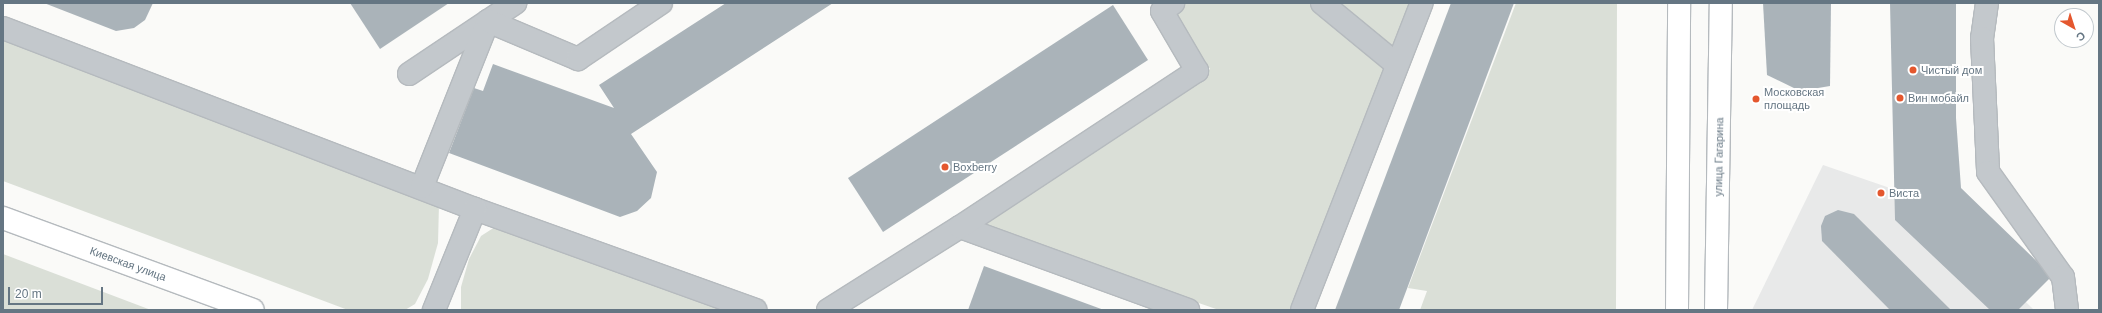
<!DOCTYPE html>
<meta charset="utf-8">
<style>
body{margin:0}
#map{position:relative;width:2102px;height:313px;overflow:hidden;background:#fafaf8;font-family:Arial,sans-serif}
div>[style]{position:absolute}
.built>*{inset:0;background:#e8e9e9}
.green>*{inset:0;background:#dadfd7}
.building>*{inset:0;background:#aab3b9}
.roads{filter:drop-shadow(1px 0 #b5babe) drop-shadow(-1px 0 #b5babe) drop-shadow(0 1px #b5babe) drop-shadow(0 -1px #b5babe)}
.minor>*{height:22px;margin:-11px;padding:0 11px;transform-origin:11px;border-radius:11px;background:#c3c8cc}
.major>*{height:22px;margin:-11px;padding:0 11px;transform-origin:11px;border-radius:11px;background:#fff}
.dots>*{width:11px;height:11px;translate:-50% -50%;box-sizing:border-box;border:2px solid #fff;border-radius:50%}
span{translate:-50% -50%;white-space:nowrap;text-align:center;line-height:1.15;-webkit-text-stroke:4px #fff;paint-order:stroke}
.poi-label{font-size:11px;color:#657683}
.left{translate:0 -50%;text-align:left}
.street-label{font-size:11px;color:#657683}
.frame{position:absolute;inset:0;border:4px solid #657683;pointer-events:none}
.north{position:absolute;left:2054px;top:8px;width:40px;height:40px;box-sizing:border-box;background:#fff;border:1px solid #c1c8cd;border-radius:50%;rotate:141deg;font-size:11px;font-weight:700;line-height:16px;text-align:center;color:#657683}
.north::after{content:'';display:block;margin:auto;width:14px;height:18px;background:#e4572e;clip-path:polygon(50% 0,100% 100%,50% 72%,0 100%)}
.scale{position:absolute;left:8px;top:287px;width:95px;height:18px;box-sizing:border-box;border:2px solid #657683;border-top:0;padding-left:5px;font-size:12px;line-height:14px;white-space:nowrap;color:#657683;-webkit-text-stroke:3px #fff;paint-order:stroke}
</style>
<div id="map">
<div class="built">
<div style="clip-path:polygon(1823px 165px,1922px 199px,2034px 310px,1752px 310px)"></div>
</div>
<div class="green">
<div style="clip-path:polygon(1187px 3px,1309px 3px,1387px 70px,1291px 310px,1219px 310px,972px 225px,1210px 69px,1174px 12px)"></div>
<div style="clip-path:polygon(1335px 3px,1416px 3px,1395px 51px)"></div>
<div style="clip-path:polygon(1516px 3px,1617px 3px,1616px 310px,1420px 310px,1427px 291px,1408px 288px)"></div>
<div style="clip-path:polygon(3px 40px,439px 204px,438px 243px,428px 279px,415px 304px,405px 310px,348px 310px,3px 181px)"></div>
<div style="clip-path:polygon(498px 225px,726px 310px,461px 310px,461px 287px,469px 259px,481px 236px)"></div>
<div style="clip-path:polygon(3px 254px,151px 310px,3px 310px)"></div>
</div>
<div class="building">
<div style="clip-path:polygon(44px 3px,153px 3px,145px 20px,134px 28px,116px 31px)"></div>
<div style="clip-path:polygon(350px 3px,449px 3px,380px 49px)"></div>
<div style="clip-path:polygon(726px 3px,833px 3px,631px 134px,657px 172px,651px 198px,637px 211px,620px 217px,449px 153px,474px 88px,483px 91px,493px 64px,614px 108px,599px 85px)"></div>
<div style="clip-path:polygon(1451px 3px,1514px 3px,1399px 310px,1335px 310px)"></div>
<div style="clip-path:polygon(1763px 3px,1831px 3px,1830px 86px,1800px 91px,1767px 75px)"></div>
<div style="clip-path:polygon(1890px 3px,1956px 3px,1956px 118px,1961px 188px,2052px 276px,2018px 310px,1990px 310px,1895px 220px)"></div>
<div style="clip-path:polygon(1113px 5px,1148px 60px,883px 232px,848px 178px)"></div>
<div style="clip-path:polygon(1838px 210px,1854px 214px,1951px 310px,1890px 310px,1822px 241px,1821px 226px,1825px 216px)"></div>
<div style="clip-path:polygon(984px 266px,1104px 310px,968px 310px)"></div>
</div>
<div class="roads">
<div class="minor">
<div style="left:1322px;top:3px;width:96px;rotate:39.5deg"></div>
<div style="left:1987px;top:3px;width:35px;rotate:98deg"></div>
<div style="left:1982px;top:38px;width:134px;rotate:87.4deg"></div>
<div style="left:1988px;top:172px;width:129px;rotate:54.5deg"></div>
<div style="left:2063px;top:277px;width:33px;rotate:83deg"></div>
<div style="left:3px;top:28px;width:506px;rotate:20.98deg"></div>
<div style="left:475px;top:209px;width:298px;rotate:19.8deg"></div>
<div style="left:409px;top:74px;width:128px;rotate:-33.8deg"></div>
<div style="left:422px;top:187px;width:179px;rotate:-68.3deg"></div>
<div style="left:488px;top:21px;width:98px;rotate:22.9deg"></div>
<div style="left:578px;top:59px;width:100px;rotate:-34deg"></div>
<div style="left:960px;top:227px;width:243px;rotate:20deg"></div>
<div style="left:434px;top:310px;width:109px;rotate:-67.9deg"></div>
<div style="left:828px;top:310px;width:156px;rotate:-32.2deg"></div>
<div style="left:960px;top:227px;width:284px;rotate:-33.4deg"></div>
<div style="left:1197px;top:71px;width:69px;rotate:-120.3deg"></div>
<div style="left:1162px;top:11px;width:14px;rotate:-36deg"></div>
<div style="left:1302px;top:310px;width:330px;rotate:-68.7deg"></div>
</div>
<div class="major">
<div style="left:3px;top:218px;width:266px;rotate:20.2deg"></div>
<div style="left:1677px;top:310px;width:307px;rotate:-89.6deg"></div>
<div style="left:1716px;top:310px;width:307px;rotate:-89.1deg"></div>
</div>
</div>
<div class="dots">
<div style="left:1913px;top:70px;background:#e4572e"></div>
<div style="left:1900px;top:98px;background:#e4572e"></div>
<div style="left:1756px;top:99px;background:#e4572e"></div>
<div style="left:945px;top:167px;background:#e4572e"></div>
<div style="left:1881px;top:193px;background:#e4572e"></div>
</div>
<div class="poi-label">
<span class="left" style="left:1921px;top:70px">Чистый дом</span>
<span class="left" style="left:1764px;top:99px">Московская<br>площадь</span>
<span class="left" style="left:1908px;top:98px">Вин мобайл</span>
<span class="left" style="left:953px;top:167px">Boxberry</span>
<span class="left" style="left:1889px;top:193px">Виста</span>
</div>
<div class="street-label">
<span style="left:1719px;top:157px;rotate:-89deg">улица Гагарина</span>
<span style="left:128px;top:264px;rotate:20deg">Киевская улица</span>
</div>
<div class="frame"></div>
<div class="north">С</div>
<div class="scale">20 m</div>
</div>
